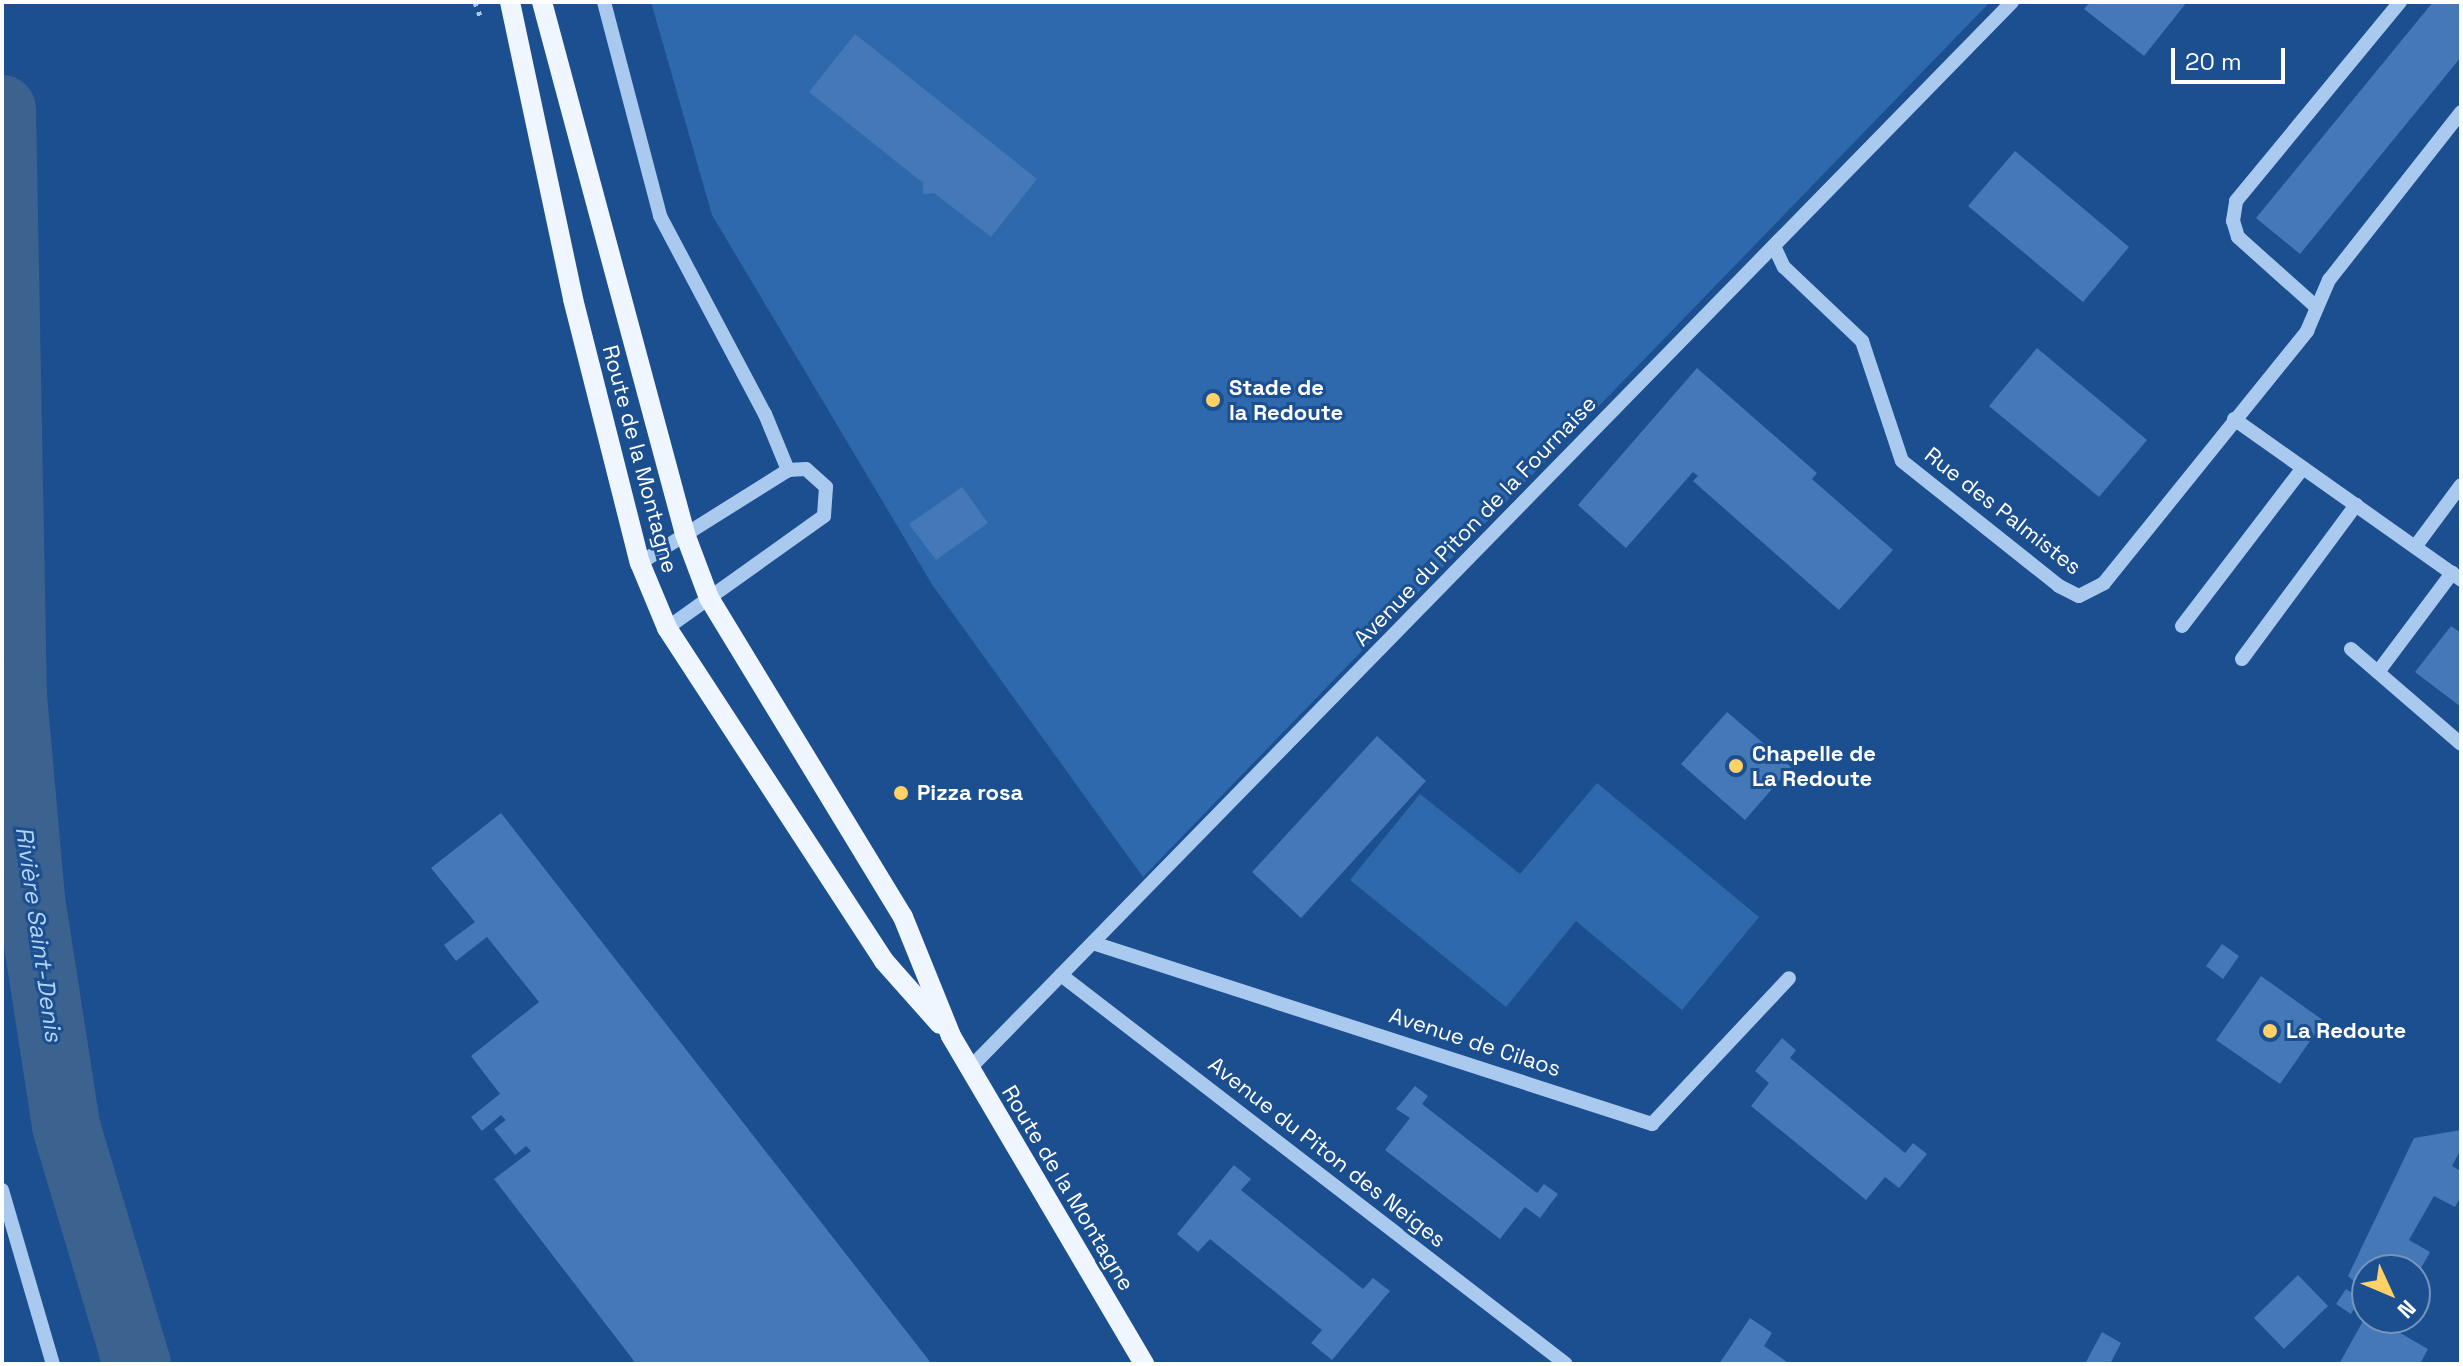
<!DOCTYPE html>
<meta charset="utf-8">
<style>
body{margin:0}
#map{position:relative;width:2463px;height:1366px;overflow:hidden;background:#1b4f8f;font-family:"Space Grotesk",sans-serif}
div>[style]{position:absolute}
.green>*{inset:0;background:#2e69ad}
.river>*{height:68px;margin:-34px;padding:0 34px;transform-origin:34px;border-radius:34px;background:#3c6290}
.building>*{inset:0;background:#4478b7}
.path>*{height:5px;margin-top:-2.5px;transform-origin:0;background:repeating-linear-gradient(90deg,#a9c9ee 0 4px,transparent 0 10px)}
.minor>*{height:14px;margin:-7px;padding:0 7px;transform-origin:7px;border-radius:7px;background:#a9c9ee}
.major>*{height:20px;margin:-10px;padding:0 10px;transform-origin:10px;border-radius:10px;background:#f0f6ff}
.dots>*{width:22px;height:22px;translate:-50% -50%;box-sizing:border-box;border:4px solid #1b4f8f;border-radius:50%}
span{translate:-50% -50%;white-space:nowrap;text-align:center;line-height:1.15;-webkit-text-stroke:6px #1b4f8f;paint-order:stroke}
.poi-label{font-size:22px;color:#fff;font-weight:700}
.left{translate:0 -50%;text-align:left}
.street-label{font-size:22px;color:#fff}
.water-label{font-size:24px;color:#b5d3f5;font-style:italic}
.frame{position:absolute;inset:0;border:4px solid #fff;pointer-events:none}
.north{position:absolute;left:2351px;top:1254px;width:80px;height:80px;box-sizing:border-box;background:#1b4f8f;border:2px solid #7695bc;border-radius:50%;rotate:134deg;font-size:22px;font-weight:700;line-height:32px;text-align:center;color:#fff}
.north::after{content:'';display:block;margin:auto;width:28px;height:36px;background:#ffd166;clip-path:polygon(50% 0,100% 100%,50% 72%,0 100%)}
.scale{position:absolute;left:2171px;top:48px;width:114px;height:36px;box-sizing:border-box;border:4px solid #fff;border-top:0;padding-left:10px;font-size:24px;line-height:28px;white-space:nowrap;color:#fff;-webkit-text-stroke:6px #1b4f8f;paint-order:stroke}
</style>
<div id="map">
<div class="green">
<div style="clip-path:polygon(651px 2px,1990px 2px,1143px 877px,933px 586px,712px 215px)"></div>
<div style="clip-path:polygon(1597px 783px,1759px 917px,1682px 1010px,1576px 921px,1506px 1007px,1350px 880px,1420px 794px,1520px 874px)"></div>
</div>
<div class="river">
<div style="left:2px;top:109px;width:587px;rotate:88.93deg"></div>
<div style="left:13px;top:696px;width:204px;rotate:84.9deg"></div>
<div style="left:31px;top:899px;width:230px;rotate:81.2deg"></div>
<div style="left:66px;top:1126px;width:248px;rotate:73.4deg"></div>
</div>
<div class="building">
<div style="clip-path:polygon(2090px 2px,2187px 2px,2144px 56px,2084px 9px)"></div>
<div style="clip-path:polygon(2433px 2px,2461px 2px,2461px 57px,2300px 254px,2256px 218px)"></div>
<div style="clip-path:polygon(855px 34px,1037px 179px,991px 237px,934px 193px,923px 194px,923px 183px,809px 92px)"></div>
<div style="clip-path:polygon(2015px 151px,2129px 247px,2083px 302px,1968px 206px)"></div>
<div style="clip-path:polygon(2037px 348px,2147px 440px,2099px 497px,1989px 406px)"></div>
<div style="clip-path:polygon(1697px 368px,1817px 473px,1812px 479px,1893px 550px,1839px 610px,1693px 481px,1698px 476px,1693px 472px,1626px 548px,1578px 505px)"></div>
<div style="clip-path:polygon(962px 487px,988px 523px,936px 560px,909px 524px)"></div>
<div style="clip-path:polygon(2451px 626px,2461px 633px,2461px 707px,2415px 672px)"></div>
<div style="clip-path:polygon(1727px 712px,1791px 767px,1745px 820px,1681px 764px)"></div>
<div style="clip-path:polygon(1377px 736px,1426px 781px,1301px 918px,1252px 872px)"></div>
<div style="clip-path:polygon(501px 813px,928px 1359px,931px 1364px,630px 1364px,634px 1361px,494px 1179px,531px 1151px,526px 1146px,515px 1155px,494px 1129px,506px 1120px,501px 1115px,482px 1131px,471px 1117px,500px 1094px,471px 1056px,539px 1002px,487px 937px,456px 961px,444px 945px,475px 922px,431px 868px)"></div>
<div style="clip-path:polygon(2222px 944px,2239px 956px,2223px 979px,2206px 966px)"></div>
<div style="clip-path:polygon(2261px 976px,2324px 1021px,2280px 1084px,2216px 1040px)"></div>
<div style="clip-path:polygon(1782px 1038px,1796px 1050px,1790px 1058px,1905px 1153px,1913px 1143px,1927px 1154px,1899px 1188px,1885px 1177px,1866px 1200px,1751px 1106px,1769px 1083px,1755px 1071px)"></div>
<div style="clip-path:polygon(1415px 1086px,1428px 1096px,1422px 1104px,1537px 1193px,1544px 1184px,1558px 1194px,1540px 1218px,1525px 1207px,1500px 1239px,1385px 1150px,1410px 1118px,1396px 1109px)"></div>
<div style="clip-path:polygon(2461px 1130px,2461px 1149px,2452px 1166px,2461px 1171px,2461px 1196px,2455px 1207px,2434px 1196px,2409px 1240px,2430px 1252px,2415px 1279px,2415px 1270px,2367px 1270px,2367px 1293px,2348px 1276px,2414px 1138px)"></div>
<div style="clip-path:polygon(1234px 1165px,1251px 1179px,1241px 1190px,1363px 1289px,1373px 1278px,1390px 1291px,1332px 1360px,1311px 1343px,1322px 1330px,1210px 1239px,1198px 1252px,1177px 1234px)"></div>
<div style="clip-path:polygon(2298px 1275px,2328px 1306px,2284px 1349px,2254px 1318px)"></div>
<div style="clip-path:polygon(2346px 1289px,2360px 1298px,2351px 1314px,2336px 1304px)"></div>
<div style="clip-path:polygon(2367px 1314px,2428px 1349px,2420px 1364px,2339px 1364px)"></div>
<div style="clip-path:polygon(1750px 1318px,1772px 1333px,1764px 1346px,1790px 1364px,1719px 1364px)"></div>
<div style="clip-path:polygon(2102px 1332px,2121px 1343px,2110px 1364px,2085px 1364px)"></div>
</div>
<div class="path">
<div style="left:475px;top:2px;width:15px;rotate:70deg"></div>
</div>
<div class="minor">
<div style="left:604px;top:2px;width:221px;rotate:75.3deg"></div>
<div style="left:660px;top:216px;width:224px;rotate:62.1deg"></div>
<div style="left:765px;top:414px;width:61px;rotate:67.7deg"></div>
<div style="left:1774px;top:246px;width:23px;rotate:65deg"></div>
<div style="left:1784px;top:267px;width:108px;rotate:43.5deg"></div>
<div style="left:1862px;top:341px;width:126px;rotate:71.6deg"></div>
<div style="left:1902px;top:461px;width:201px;rotate:38.5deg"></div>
<div style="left:2059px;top:586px;width:22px;rotate:27deg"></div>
<div style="left:2079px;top:596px;width:28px;rotate:-27deg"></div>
<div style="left:2104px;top:583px;width:324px;rotate:-51.1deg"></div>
<div style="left:2307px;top:331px;width:56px;rotate:-66.7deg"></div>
<div style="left:2329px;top:280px;width:214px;rotate:-51.8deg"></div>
<div style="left:2314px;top:305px;width:102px;rotate:-138.2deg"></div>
<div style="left:2238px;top:237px;width:17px;rotate:-107deg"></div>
<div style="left:2233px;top:221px;width:20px;rotate:-81deg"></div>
<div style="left:2236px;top:201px;width:258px;rotate:-50.5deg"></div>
<div style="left:2234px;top:419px;width:278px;rotate:35.3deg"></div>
<div style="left:2415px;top:547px;width:77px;rotate:-53.4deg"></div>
<div style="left:640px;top:563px;width:175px;rotate:-32.1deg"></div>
<div style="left:788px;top:470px;width:18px;rotate:-3deg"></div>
<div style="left:806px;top:469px;width:27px;rotate:42deg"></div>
<div style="left:826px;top:487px;width:29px;rotate:94deg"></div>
<div style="left:824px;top:516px;width:193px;rotate:144.5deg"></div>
<div style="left:2182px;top:626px;width:199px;rotate:-52.6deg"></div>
<div style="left:2351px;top:649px;width:145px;rotate:40.8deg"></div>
<div style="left:2242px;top:659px;width:192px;rotate:-53.5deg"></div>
<div style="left:2378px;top:672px;width:124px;rotate:-53.2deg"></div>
<div style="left:1093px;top:943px;width:588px;rotate:17.94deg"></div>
<div style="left:1652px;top:1124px;width:200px;rotate:-46.8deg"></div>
<div style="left:1061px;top:975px;width:637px;rotate:37.61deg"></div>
<div style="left:969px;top:1069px;width:1492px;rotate:-45.65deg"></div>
<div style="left:2px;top:1190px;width:181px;rotate:73.7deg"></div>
</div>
<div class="major">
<div style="left:510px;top:2px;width:304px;rotate:78deg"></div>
<div style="left:573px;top:299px;width:272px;rotate:75.8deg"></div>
<div style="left:640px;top:563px;width:70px;rotate:67.4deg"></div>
<div style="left:667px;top:628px;width:397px;rotate:56.9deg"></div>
<div style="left:884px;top:961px;width:84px;rotate:48.4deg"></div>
<div style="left:542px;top:2px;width:551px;rotate:74.95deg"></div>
<div style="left:685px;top:534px;width:68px;rotate:69.4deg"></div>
<div style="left:709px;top:598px;width:373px;rotate:58.7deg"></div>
<div style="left:903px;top:917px;width:128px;rotate:68deg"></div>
<div style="left:951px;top:1036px;width:381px;rotate:59.5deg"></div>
</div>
<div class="dots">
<div style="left:1213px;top:400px;background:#ffd166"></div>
<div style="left:1736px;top:766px;background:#ffd166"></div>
<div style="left:901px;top:793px;background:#ffd166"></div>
<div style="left:2270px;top:1031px;background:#ffd166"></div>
</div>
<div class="poi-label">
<span class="left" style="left:1229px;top:400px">Stade de<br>la Redoute</span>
<span class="left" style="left:1752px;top:766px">Chapelle de<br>La Redoute</span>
<span class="left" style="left:917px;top:793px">Pizza rosa</span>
<span class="left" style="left:2286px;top:1031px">La Redoute</span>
</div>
<div class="street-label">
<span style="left:640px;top:459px;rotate:75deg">Route de la Montagne</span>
<span style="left:2003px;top:511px;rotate:38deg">Rue des Palmistes</span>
<span style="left:1475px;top:521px;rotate:-46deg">Avenue du Piton de la Fournaise</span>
<span style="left:1475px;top:1042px;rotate:18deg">Avenue de Cilaos</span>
<span style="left:1327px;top:1152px;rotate:38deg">Avenue du Piton des Neiges</span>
<span style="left:1068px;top:1188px;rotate:59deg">Route de la Montagne</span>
</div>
<div class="water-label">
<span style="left:39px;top:934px;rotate:82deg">Rivière Saint-Denis</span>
</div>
<div class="frame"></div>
<div class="north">N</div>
<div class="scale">20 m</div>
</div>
